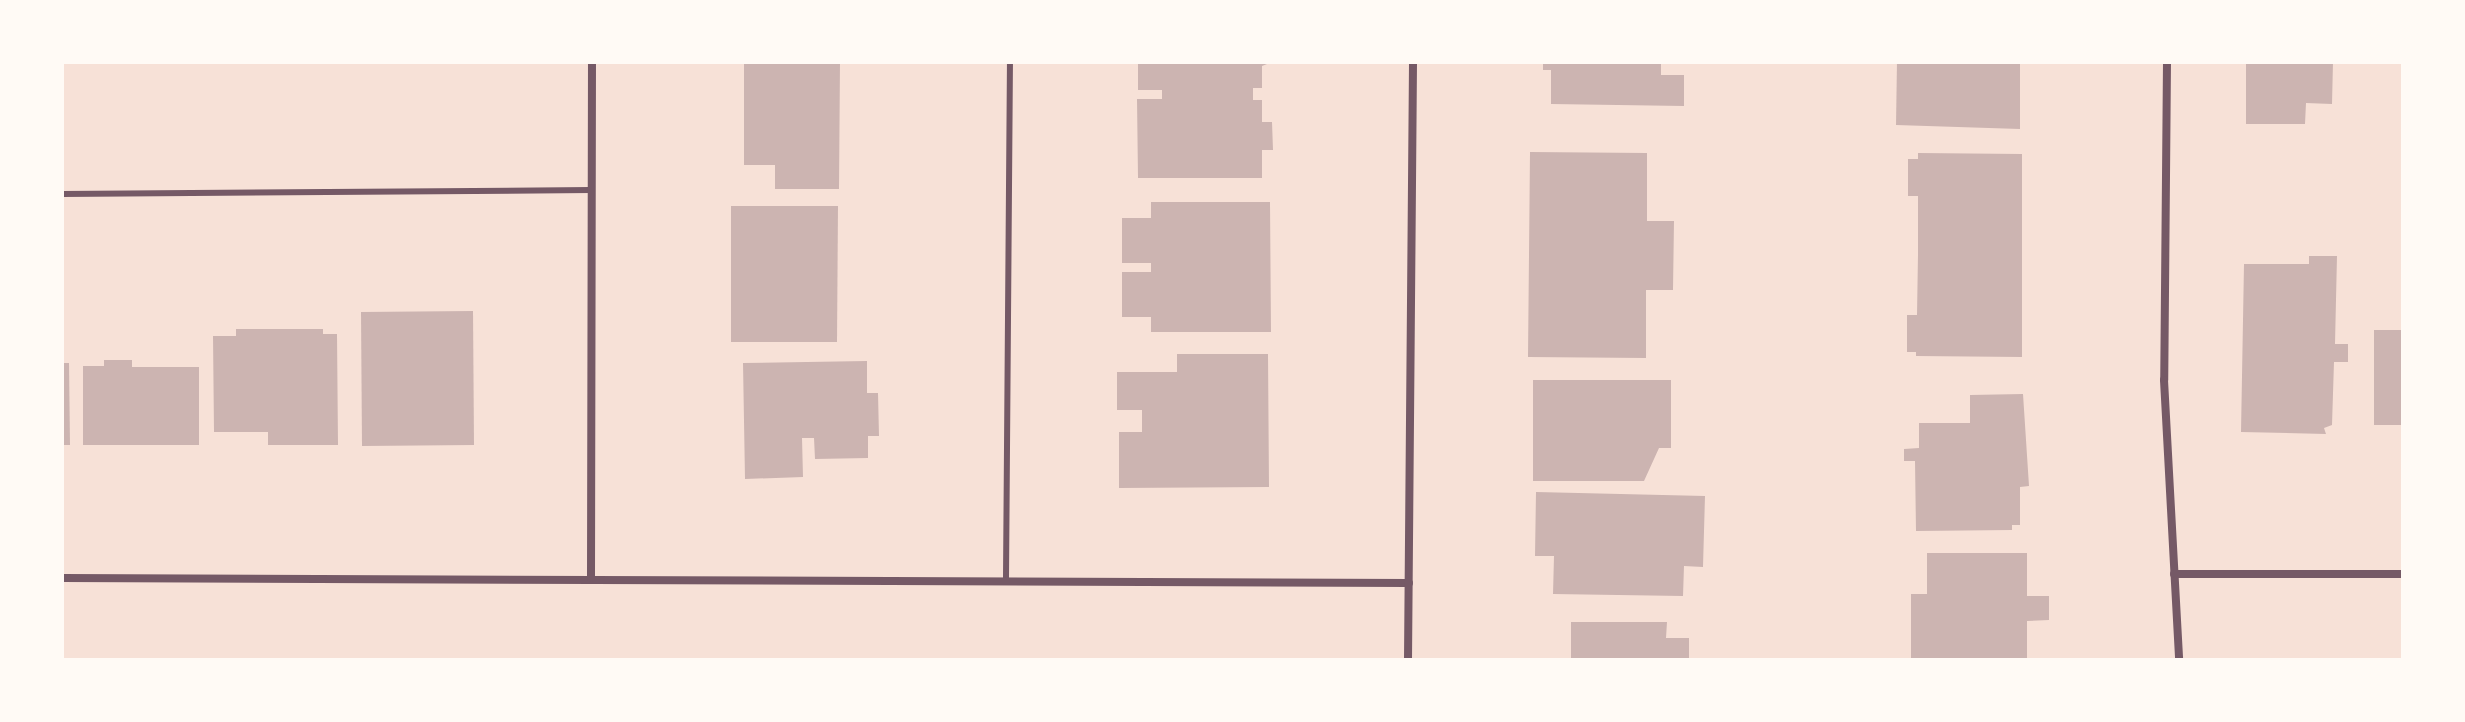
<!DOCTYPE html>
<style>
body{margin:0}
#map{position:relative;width:2465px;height:722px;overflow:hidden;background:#f7e1d7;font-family:"Sofia Sans Condensed",sans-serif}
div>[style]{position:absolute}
.building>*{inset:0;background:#ccb4b1}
.service>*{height:6px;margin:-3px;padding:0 3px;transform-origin:3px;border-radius:3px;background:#755966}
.minor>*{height:8px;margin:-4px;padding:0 4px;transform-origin:4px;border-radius:4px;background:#755966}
span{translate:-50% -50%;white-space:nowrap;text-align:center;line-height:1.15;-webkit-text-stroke:6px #fffaf5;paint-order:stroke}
.frame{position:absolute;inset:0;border:64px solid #fffaf5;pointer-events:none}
</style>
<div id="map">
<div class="building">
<div style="clip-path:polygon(744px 62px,840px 62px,839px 189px,775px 189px,775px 165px,744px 165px)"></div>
<div style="clip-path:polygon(1138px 62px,1272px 62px,1262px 66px,1262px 88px,1253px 88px,1253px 100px,1262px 100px,1262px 122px,1272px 122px,1273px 150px,1262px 150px,1262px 178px,1138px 178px,1137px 99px,1162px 99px,1162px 90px,1138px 90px)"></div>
<div style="clip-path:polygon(1543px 62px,1661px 62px,1661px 75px,1684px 75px,1684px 106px,1551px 104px,1551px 70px,1543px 70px)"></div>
<div style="clip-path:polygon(1897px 62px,2020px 62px,2020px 129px,1896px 125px)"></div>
<div style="clip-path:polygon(2246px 62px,2333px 62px,2332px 104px,2306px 103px,2305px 124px,2246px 124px)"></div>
<div style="clip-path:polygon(1530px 152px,1647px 153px,1647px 221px,1674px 221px,1673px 290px,1646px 290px,1646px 358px,1528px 357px)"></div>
<div style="clip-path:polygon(1918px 153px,2022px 154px,2022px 357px,1916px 356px,1916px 352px,1907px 352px,1907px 315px,1917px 315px,1918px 254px,1918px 196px,1908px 196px,1908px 159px,1918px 159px)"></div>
<div style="clip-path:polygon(1151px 202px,1270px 202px,1271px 332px,1151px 332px,1151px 317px,1122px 317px,1122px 272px,1151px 272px,1151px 263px,1122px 263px,1122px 218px,1151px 218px)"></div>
<div style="clip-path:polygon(731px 206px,838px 206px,837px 342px,731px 342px)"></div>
<div style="clip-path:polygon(2309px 256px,2337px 256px,2335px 344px,2348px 344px,2348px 362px,2334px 362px,2332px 425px,2324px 428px,2326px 434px,2241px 432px,2244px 264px,2309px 264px)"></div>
<div style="clip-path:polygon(473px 311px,474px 445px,362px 446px,361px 312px)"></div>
<div style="clip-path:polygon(236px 329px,323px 329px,323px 334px,337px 334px,338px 445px,268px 445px,268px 432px,214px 432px,213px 336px,236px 336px)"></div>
<div style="clip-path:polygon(2374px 330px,2403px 330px,2403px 425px,2374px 425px)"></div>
<div style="clip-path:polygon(1177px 354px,1268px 354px,1269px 487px,1119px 488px,1119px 432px,1142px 432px,1142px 410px,1117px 410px,1117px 372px,1177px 372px)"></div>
<div style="clip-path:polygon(104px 360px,132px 360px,132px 367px,199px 367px,199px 445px,83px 445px,83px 366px,104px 366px)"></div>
<div style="clip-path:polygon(867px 361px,867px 393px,878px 393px,879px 436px,868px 436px,868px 458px,815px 459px,814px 438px,802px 438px,803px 477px,745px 479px,743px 363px)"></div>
<div style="clip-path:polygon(62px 363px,69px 363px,70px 445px,62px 445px)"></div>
<div style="clip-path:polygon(1533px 380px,1671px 380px,1671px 448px,1659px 448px,1644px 481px,1533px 481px)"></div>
<div style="clip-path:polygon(2023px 394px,2029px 486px,2020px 487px,2020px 525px,2012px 525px,2012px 530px,1916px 531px,1915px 461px,1904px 461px,1904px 449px,1919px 448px,1919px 423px,1970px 423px,1970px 395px)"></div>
<div style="clip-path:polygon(1536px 492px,1705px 496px,1703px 567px,1684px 566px,1683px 596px,1553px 594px,1554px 556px,1535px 556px)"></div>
<div style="clip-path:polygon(1927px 553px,2027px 553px,2027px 596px,2049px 596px,2049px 620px,2027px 621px,2027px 660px,1911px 660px,1911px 594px,1927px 594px)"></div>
<div style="clip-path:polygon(1571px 622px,1667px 622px,1666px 638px,1689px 638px,1689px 660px,1571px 660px)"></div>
</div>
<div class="service">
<div style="left:62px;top:194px;width:529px;rotate:-0.43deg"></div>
<div style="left:1006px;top:578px;width:516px;rotate:-89.56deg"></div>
</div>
<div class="minor">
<div style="left:2167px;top:62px;width:318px;rotate:90.5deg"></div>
<div style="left:2164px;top:380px;width:280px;rotate:86.9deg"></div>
<div style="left:2174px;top:574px;width:229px"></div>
<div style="left:62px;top:578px;width:1347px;rotate:0.21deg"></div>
<div style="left:591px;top:578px;width:516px;rotate:-89.89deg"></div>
<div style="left:1408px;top:660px;width:598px;rotate:-89.52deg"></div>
</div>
<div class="frame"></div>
</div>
